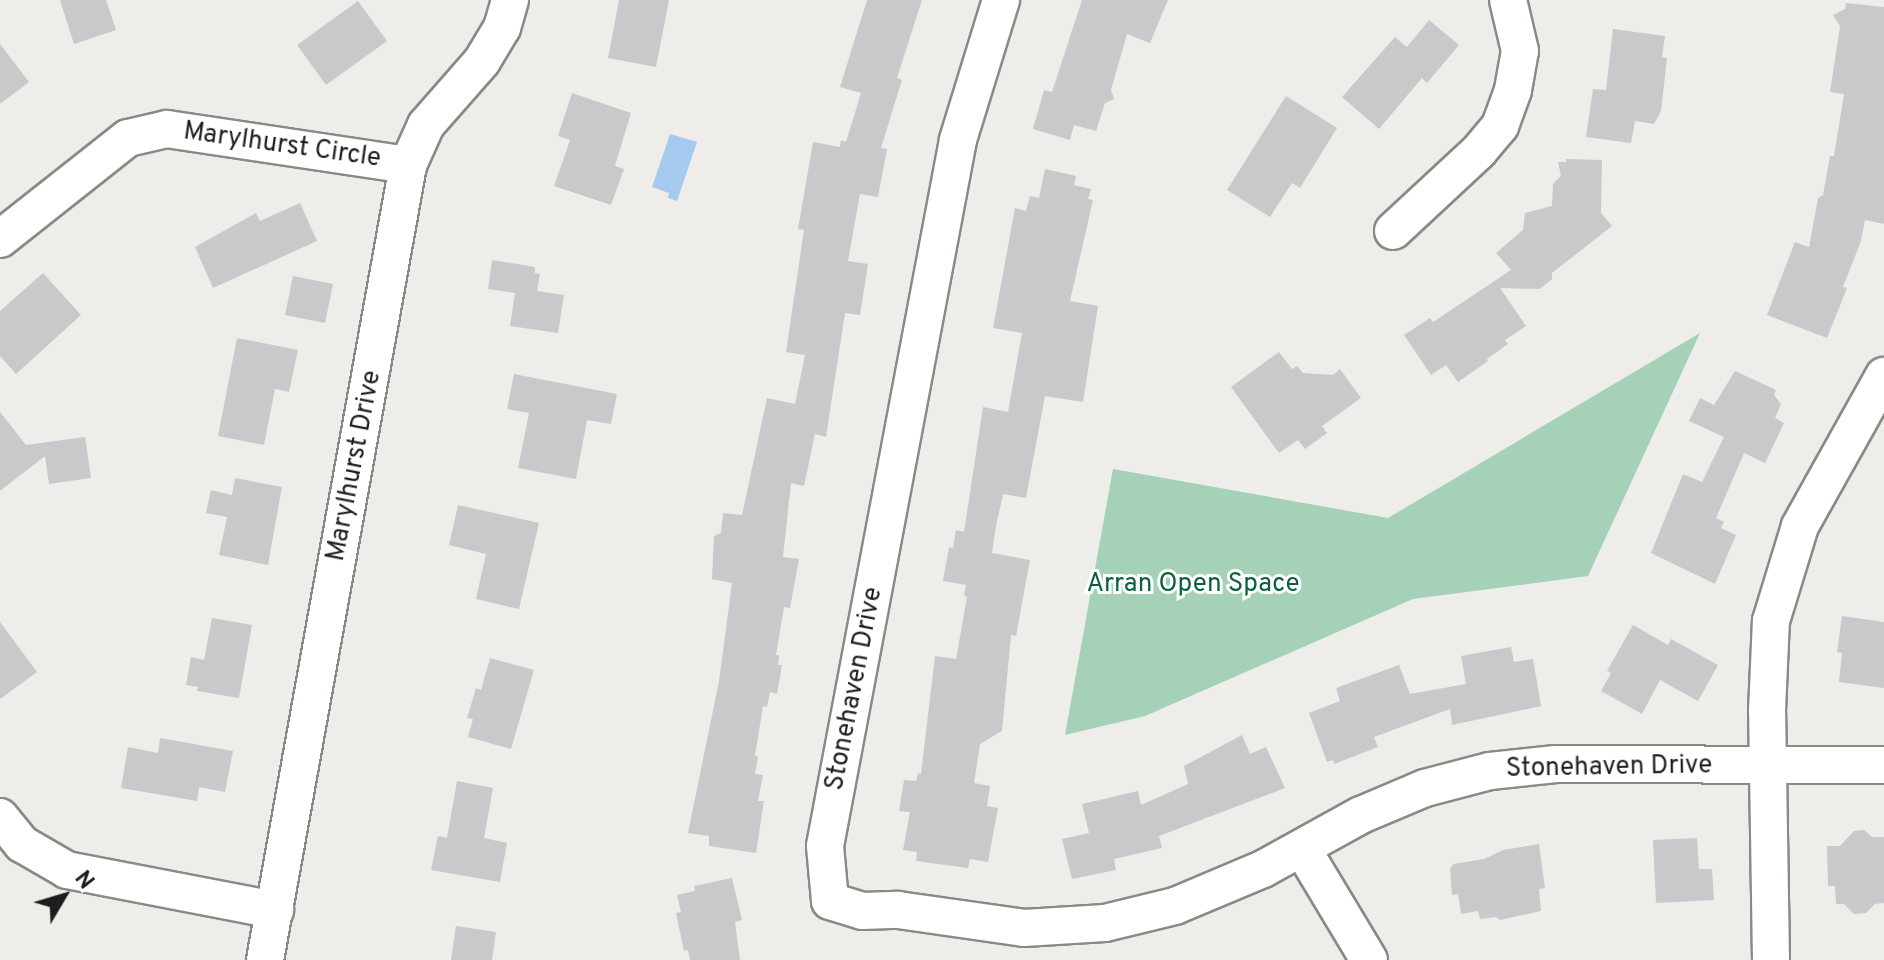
<!DOCTYPE html>
<style>
body{margin:0}
#map{position:relative;width:1884px;height:960px;overflow:hidden;background:#eeedea;font-family:Overpass,sans-serif}
div>[style]{position:absolute}
.green>*{inset:0;background:#a4d1b7}
.water>*{inset:0;background:#a6caef}
.building>*{inset:0;background:#cac8cb}
.roads{filter:drop-shadow(2px 0 #8b8986) drop-shadow(-2px 0 #8b8986) drop-shadow(0 2px #8b8986) drop-shadow(0 -2px #8b8986)}
.street>*{height:36px;margin:-18px;padding:0 18px;transform-origin:18px;border-radius:18px;background:#fff}
span{translate:-50% -50%;white-space:nowrap;text-align:center;line-height:1.15;-webkit-text-stroke:6px #fff;paint-order:stroke}
.street-label{font-size:26px;color:#1e1d1c}
.park-label{font-size:26px;color:#0b613e}
.north{position:absolute;left:24px;top:856px;width:80px;height:80px;-webkit-text-stroke:6px #fff;paint-order:stroke;rotate:52deg;font-size:22px;font-weight:700;line-height:32px;text-align:center;color:#1e1d1c}
.north::after{content:'';display:block;margin:auto;width:28px;height:36px;background:#1e1d1c;clip-path:polygon(50% 0,100% 100%,50% 72%,0 100%)}
</style>
<div id="map">
<div class="green">
<div style="clip-path:polygon(1700px 333px,1588px 576px,1413px 599px,1145px 716px,1065px 735px,1113px 469px,1388px 518px)"></div>
</div>
<div class="water">
<div style="clip-path:polygon(670px 134px,697px 142px,677px 201px,668px 198px,669px 193px,652px 187px)"></div>
</div>
<div class="building">
<div style="clip-path:polygon(60px 0,106px 0,116px 30px,74px 44px)"></div>
<div style="clip-path:polygon(619px 0,669px 0,656px 67px,608px 58px)"></div>
<div style="clip-path:polygon(867px 0,922px 0,897px 78px,902px 80px,881px 148px,887px 149px,878px 197px,860px 194px,848px 261px,868px 264px,860px 315px,845px 313px,826px 437px,815px 434px,804px 486px,791px 483px,783px 557px,799px 559px,790px 608px,784px 607px,776px 655px,779px 655px,778px 665px,782px 665px,777px 694px,770px 692px,767px 707px,763px 706px,755px 756px,758px 756px,755px 774px,763px 775px,758px 801px,764px 801px,756px 853px,709px 846px,709px 836px,688px 833px,719px 681px,732px 583px,712px 579px,714px 536px,721px 533px,723px 513px,742px 515px,767px 398px,795px 404px,805px 355px,786px 352px,804px 230px,798px 229px,813px 142px,840px 147px,841px 140px,846px 142px,861px 93px,840px 87px)"></div>
<div style="clip-path:polygon(1082px 0,1168px 0,1150px 43px,1127px 34px,1111px 90px,1114px 99px,1105px 103px,1096px 131px,1074px 125px,1070px 140px,1033px 129px,1044px 90px,1052px 92px)"></div>
<div style="clip-path:polygon(358px 1px,387px 41px,326px 85px,297px 45px)"></div>
<div style="clip-path:polygon(1846px 3px,1884px 7px,1884px 224px,1865px 220px,1861px 241px,1843px 287px,1847px 288px,1827px 338px,1767px 315px,1795px 242px,1809px 247px,1818px 198px,1823px 195px,1830px 156px,1834px 156px,1844px 94px,1830px 92px,1840px 26px,1833px 15px,1845px 9px)"></div>
<div style="clip-path:polygon(1429px 20px,1459px 45px,1427px 83px,1422px 78px,1379px 129px,1342px 97px,1395px 37px,1407px 47px)"></div>
<div style="clip-path:polygon(1613px 29px,1665px 36px,1662px 57px,1667px 58px,1661px 111px,1654px 124px,1635px 121px,1631px 143px,1586px 137px,1593px 89px,1606px 90px)"></div>
<div style="clip-path:polygon(0 44px,29px 82px,0 104px)"></div>
<div style="clip-path:polygon(572px 93px,631px 113px,615px 166px,624px 169px,611px 205px,554px 186px,570px 140px,558px 136px)"></div>
<div style="clip-path:polygon(1286px 96px,1337px 128px,1300px 188px,1292px 183px,1270px 217px,1227px 190px)"></div>
<div style="clip-path:polygon(1566px 159px,1602px 160px,1601px 213px,1612px 226px,1552px 273px,1552px 279px,1540px 289px,1500px 288px,1526px 326px,1505px 340px,1508px 344px,1487px 359px,1488px 361px,1458px 382px,1446px 365px,1431px 375px,1404px 335px,1430px 318px,1433px 322px,1511px 270px,1496px 253px,1523px 230px,1525px 213px,1552px 206px,1553px 184px,1561px 176px,1558px 162px,1566px 162px)"></div>
<div style="clip-path:polygon(1045px 169px,1076px 176px,1074px 185px,1091px 189px,1088px 199px,1093px 200px,1070px 301px,1098px 306px,1083px 402px,1045px 396px,1026px 498px,1003px 494px,996px 526px,992px 553px,1030px 560px,1016px 636px,1011px 635px,1002px 731px,980px 744px,974px 783px,990px 786px,987px 806px,998px 808px,988px 862px,970px 859px,968px 868px,916px 861px,917px 852px,903px 850px,910px 812px,899px 811px,904px 780px,916px 781px,918px 773px,921px 774px,935px 656px,956px 659px,967px 597px,964px 596px,966px 585px,943px 581px,949px 547px,953px 548px,956px 530px,964px 532px,983px 407px,1008px 412px,1022px 333px,993px 328px,1015px 208px,1026px 211px,1030px 196px,1039px 198px)"></div>
<div style="clip-path:polygon(300px 203px,317px 241px,213px 288px,195px 247px,256px 213px,260px 221px)"></div>
<div style="clip-path:polygon(492px 260px,535px 267px,535px 273px,540px 274px,537px 291px,564px 295px,558px 333px,510px 326px,515px 293px,488px 289px)"></div>
<div style="clip-path:polygon(43px 273px,81px 315px,16px 374px,0 356px,0 311px)"></div>
<div style="clip-path:polygon(293px 276px,333px 284px,325px 323px,285px 315px)"></div>
<div style="clip-path:polygon(237px 338px,298px 350px,289px 392px,275px 389px,264px 445px,218px 436px)"></div>
<div style="clip-path:polygon(1279px 352px,1292px 369px,1297px 366px,1303px 373px,1333px 375px,1340px 369px,1361px 398px,1322px 426px,1327px 433px,1305px 449px,1298px 440px,1279px 453px,1231px 387px)"></div>
<div style="clip-path:polygon(1735px 371px,1776px 390px,1774px 395px,1781px 404px,1775px 418px,1784px 423px,1765px 463px,1744px 453px,1716px 518px,1724px 522px,1721px 528px,1736px 535px,1715px 584px,1651px 553px,1683px 474px,1702px 482px,1724px 437px,1689px 421px,1700px 398px,1714px 405px)"></div>
<div style="clip-path:polygon(514px 374px,617px 394px,611px 424px,587px 420px,576px 479px,518px 468px,529px 413px,507px 409px)"></div>
<div style="clip-path:polygon(0 412px,26px 445px,85px 437px,91px 478px,49px 484px,45px 456px,0 491px)"></div>
<div style="clip-path:polygon(235px 478px,282px 487px,268px 565px,219px 555px,227px 517px,206px 513px,211px 490px,232px 495px)"></div>
<div style="clip-path:polygon(458px 505px,539px 523px,519px 609px,476px 599px,486px 554px,449px 545px)"></div>
<div style="clip-path:polygon(1842px 616px,1884px 622px,1884px 688px,1839px 682px,1842px 653px,1837px 652px)"></div>
<div style="clip-path:polygon(212px 618px,252px 625px,239px 698px,197px 691px,198px 687px,186px 685px,191px 657px,204px 660px)"></div>
<div style="clip-path:polygon(0 622px,37px 672px,0 699px)"></div>
<div style="clip-path:polygon(1633px 625px,1668px 645px,1671px 639px,1718px 665px,1698px 701px,1660px 680px,1642px 714px,1601px 691px,1611px 673px,1607px 671px)"></div>
<div style="clip-path:polygon(1511px 647px,1514px 662px,1533px 659px,1541px 706px,1452px 725px,1450px 709px,1374px 737px,1378px 747px,1334px 764px,1333px 760px,1327px 762px,1309px 713px,1340px 701px,1336px 688px,1399px 665px,1410px 694px,1466px 684px,1461px 656px)"></div>
<div style="clip-path:polygon(490px 658px,534px 670px,511px 749px,468px 737px,473px 719px,467px 718px,476px 688px,481px 690px)"></div>
<div style="clip-path:polygon(1242px 735px,1250px 754px,1266px 747px,1285px 788px,1159px 836px,1162px 848px,1114px 859px,1116px 870px,1072px 879px,1062px 839px,1089px 833px,1082px 804px,1138px 791px,1141px 805px,1188px 784px,1184px 766px)"></div>
<div style="clip-path:polygon(160px 738px,233px 751px,225px 792px,199px 787px,197px 801px,121px 788px,128px 747px,158px 753px)"></div>
<div style="clip-path:polygon(457px 781px,493px 788px,484px 838px,507px 843px,500px 882px,431px 870px,438px 836px,447px 838px)"></div>
<div style="clip-path:polygon(1864px 830px,1872px 837px,1884px 837px,1884px 903px,1875px 904px,1866px 913px,1854px 914px,1844px 904px,1836px 904px,1835px 886px,1828px 886px,1827px 846px,1840px 846px,1854px 831px)"></div>
<div style="clip-path:polygon(1697px 838px,1699px 869px,1712px 869px,1714px 900px,1656px 903px,1653px 840px)"></div>
<div style="clip-path:polygon(1539px 844px,1545px 888px,1539px 889px,1541px 911px,1500px 920px,1496px 917px,1480px 919px,1478px 911px,1461px 914px,1458px 894px,1452px 895px,1450px 868px,1454px 864px,1484px 859px,1503px 850px)"></div>
<div style="clip-path:polygon(732px 878px,742px 920px,735px 922px,740px 960px,690px 960px,688px 950px,684px 951px,676px 913px,681px 912px,677px 895px,695px 891px,694px 886px)"></div>
<div style="clip-path:polygon(456px 926px,496px 932px,492px 960px,451px 960px)"></div>
</div>
<div class="roads">
<div class="street">
<div style="left:1001px;top:0;width:146px;rotate:107.1deg"></div>
<div style="left:958px;top:140px;width:718px;rotate:100.67deg"></div>
<div style="left:825px;top:846px;width:55px;rotate:84.8deg"></div>
<div style="left:830px;top:901px;width:34px;rotate:17deg"></div>
<div style="left:862px;top:911px;width:36px;rotate:-2deg"></div>
<div style="left:898px;top:910px;width:127px;rotate:8.1deg"></div>
<div style="left:1024px;top:928px;width:81px;rotate:-3.5deg"></div>
<div style="left:1105px;top:923px;width:72px;rotate:-13.7deg"></div>
<div style="left:1175px;top:906px;width:95px;rotate:-22.8deg"></div>
<div style="left:1263px;top:869px;width:112px;rotate:-28.9deg"></div>
<div style="left:1361px;top:815px;width:69px;rotate:-22.9deg"></div>
<div style="left:1425px;top:788px;width:67px;rotate:-14.7deg"></div>
<div style="left:1490px;top:771px;width:66px;rotate:-6.1deg"></div>
<div style="left:1556px;top:764px;width:328px;rotate:0.2deg"></div>
<div style="left:1393px;top:231px;width:117px;rotate:-42.9deg"></div>
<div style="left:1479px;top:151px;width:33px;rotate:-50deg"></div>
<div style="left:1500px;top:126px;width:38px;rotate:-70deg"></div>
<div style="left:1513px;top:90px;width:40px;rotate:-80deg"></div>
<div style="left:1520px;top:51px;width:52px;rotate:-103.2deg"></div>
<div style="left:0;top:239px;width:163px;rotate:-38.3deg"></div>
<div style="left:128px;top:138px;width:40px;rotate:-13deg"></div>
<div style="left:167px;top:129px;width:244px;rotate:8.5deg"></div>
<div style="left:0;top:817px;width:35px;rotate:51deg"></div>
<div style="left:22px;top:844px;width:52px;rotate:30deg"></div>
<div style="left:67px;top:870px;width:212px;rotate:10.9deg"></div>
<div style="left:1303px;top:850px;width:128px;rotate:59deg"></div>
<div style="left:265px;top:960px;width:808px;rotate:-79.8deg"></div>
<div style="left:408px;top:165px;width:44px;rotate:-65.8deg"></div>
<div style="left:426px;top:125px;width:85px;rotate:-48.8deg"></div>
<div style="left:482px;top:61px;width:39px;rotate:-59deg"></div>
<div style="left:502px;top:28px;width:29px;rotate:-74deg"></div>
<div style="left:1771px;top:960px;width:249px;rotate:-90.9deg"></div>
<div style="left:1767px;top:711px;width:90px;rotate:-87.5deg"></div>
<div style="left:1771px;top:621px;width:99px;rotate:-73deg"></div>
<div style="left:1800px;top:526px;width:172px;rotate:-60.8deg"></div>
</div>
</div>
<div class="street-label">
<span style="left:282px;top:146px;rotate:8deg">Marylhurst Circle</span>
<span style="left:355px;top:466px;rotate:-79deg">Marylhurst Drive</span>
<span style="left:855px;top:689px;rotate:-79deg">Stonehaven Drive</span>
<span style="left:1609px;top:768px;rotate:-1deg">Stonehaven Drive</span>
</div>
<div class="park-label">
<span style="left:1193px;top:585px">Arran Open Space</span>
</div>
<div class="north">N</div>
</div>
